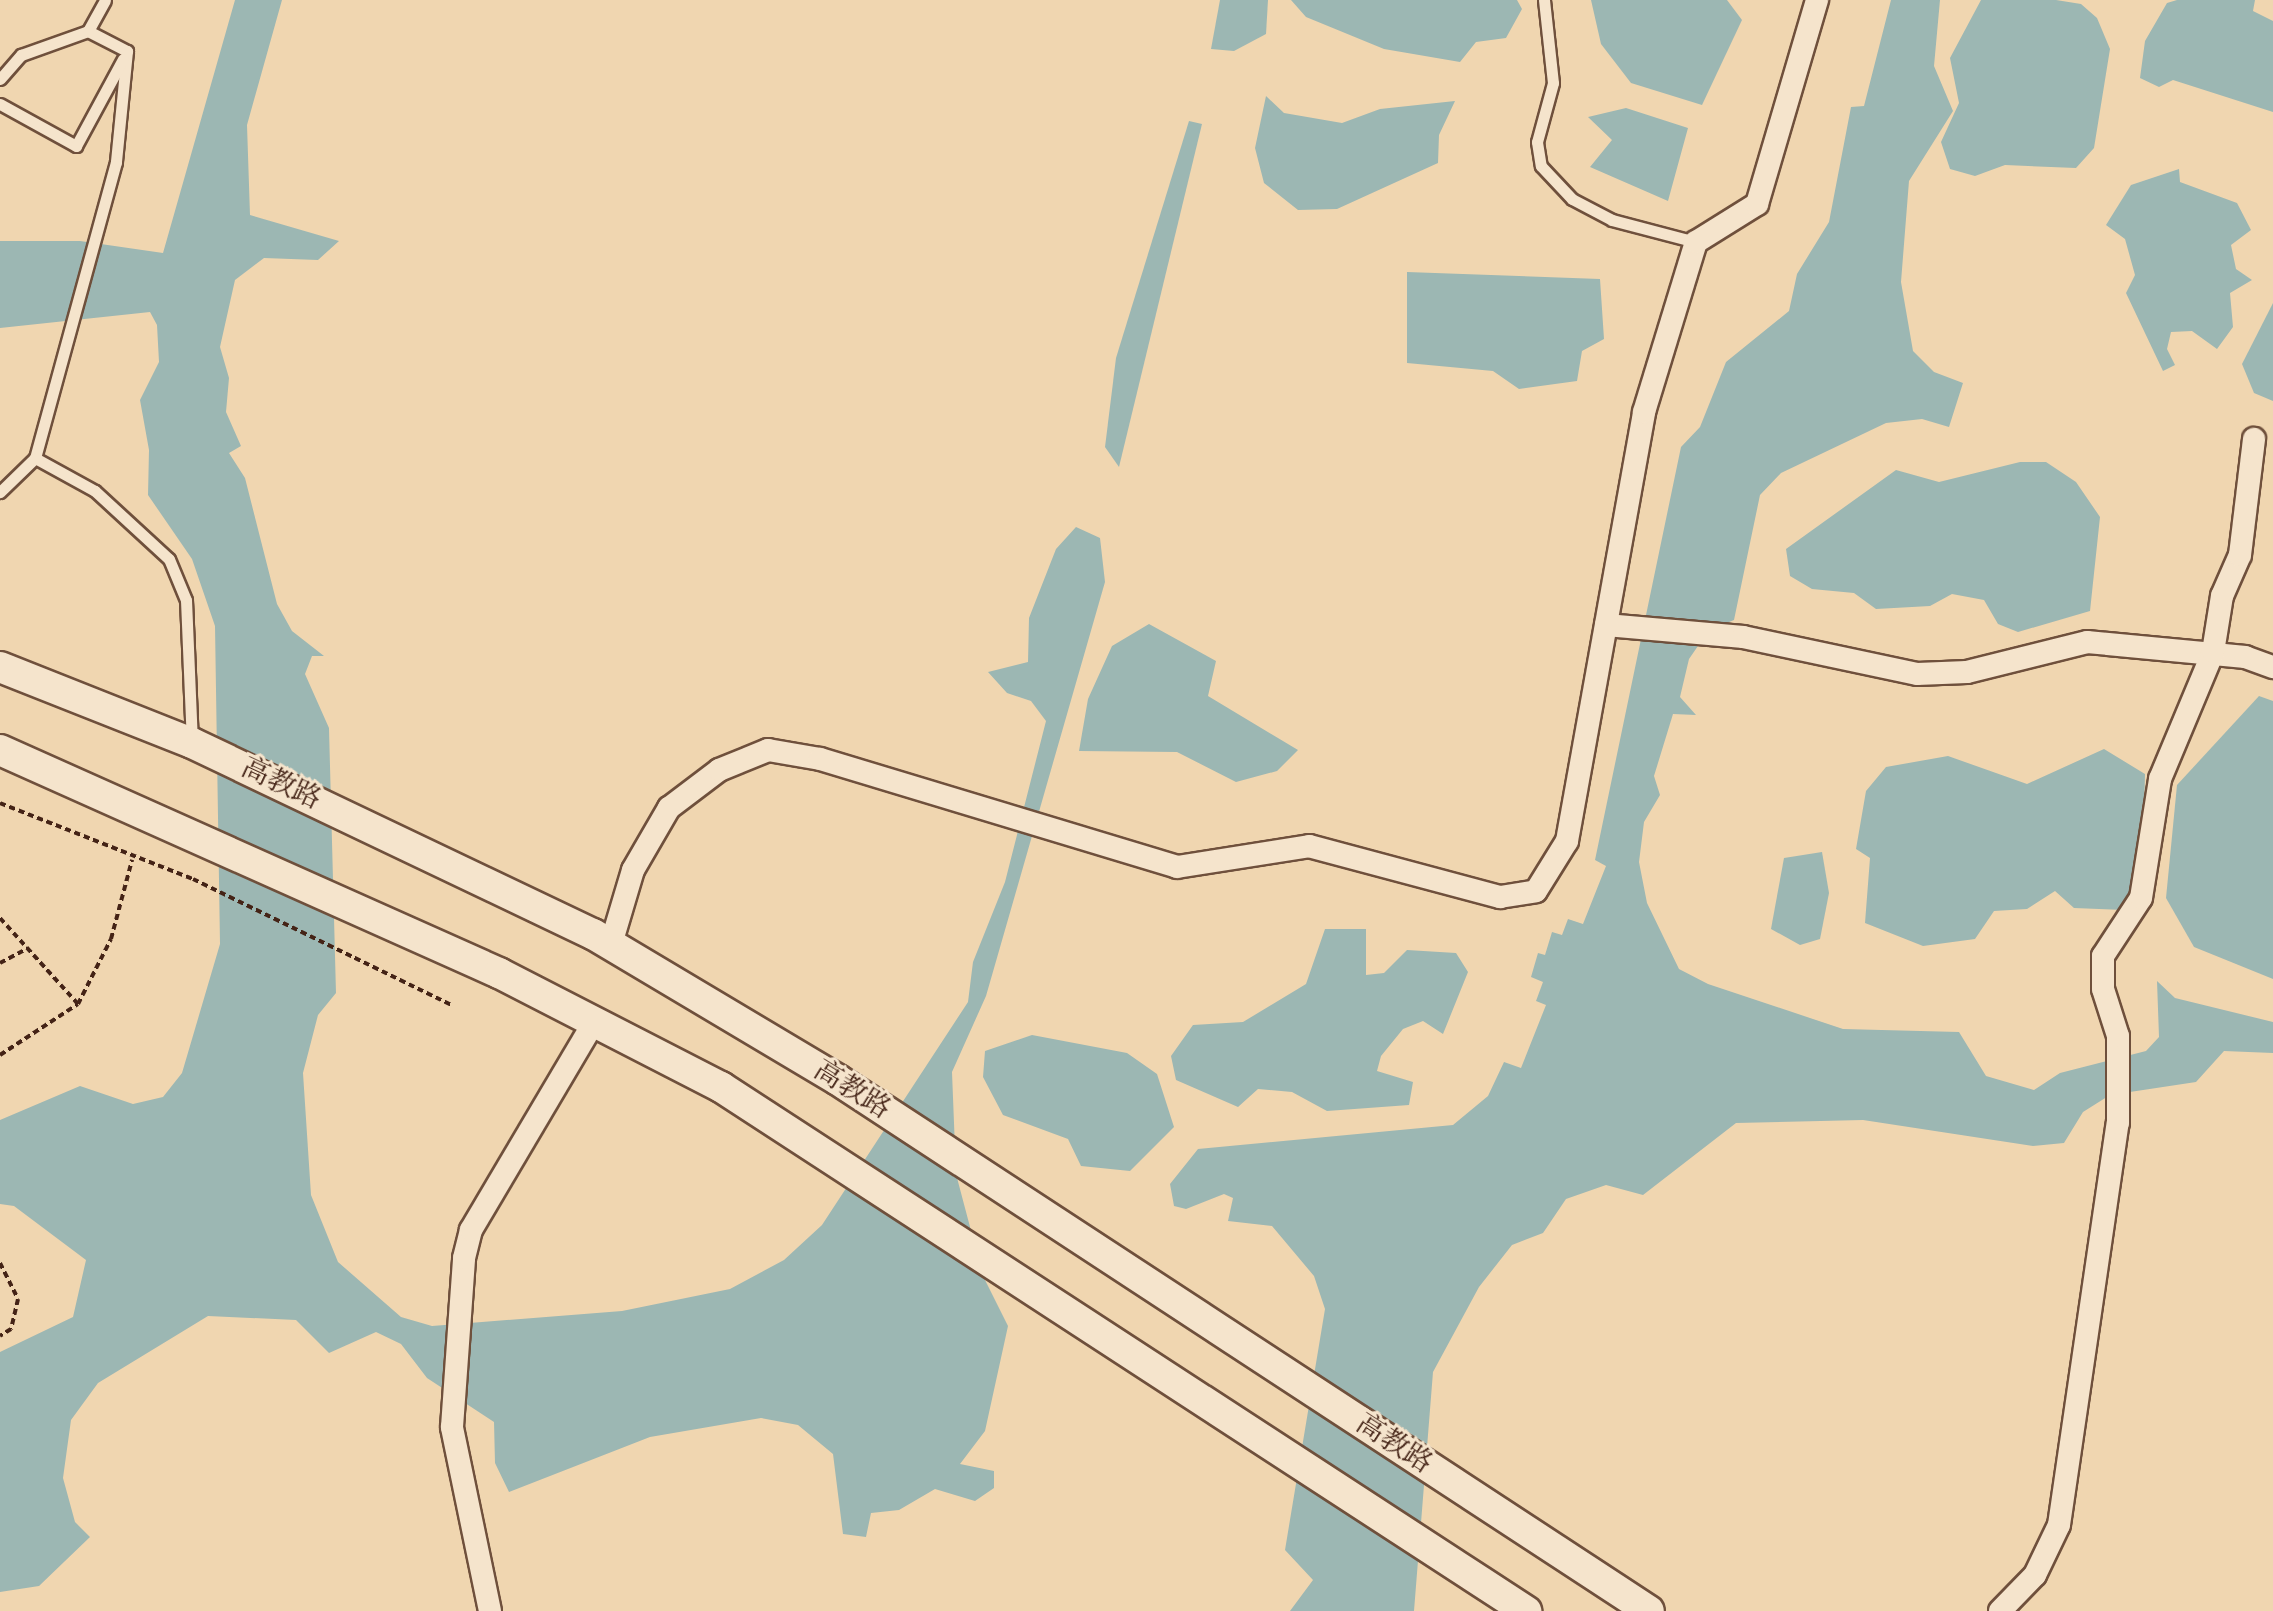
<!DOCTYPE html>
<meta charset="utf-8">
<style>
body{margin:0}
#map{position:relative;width:2273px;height:1611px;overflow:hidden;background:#f0d6b0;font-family:"IM FELL Double Pica","Noto Serif SC",serif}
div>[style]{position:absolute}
.water>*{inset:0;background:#9cb7b3}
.path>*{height:4px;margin-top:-2px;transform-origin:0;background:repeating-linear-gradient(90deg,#442316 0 6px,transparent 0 10px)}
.roads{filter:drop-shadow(2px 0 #6f503c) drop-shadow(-2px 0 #6f503c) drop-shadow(0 2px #6f503c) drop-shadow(0 -2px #6f503c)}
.lane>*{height:11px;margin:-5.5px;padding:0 5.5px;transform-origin:5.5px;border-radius:5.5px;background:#f5e4cc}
.street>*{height:22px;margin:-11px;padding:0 11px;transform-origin:11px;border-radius:11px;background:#f5e4cc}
.secondary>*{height:30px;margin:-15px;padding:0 15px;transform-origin:15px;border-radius:15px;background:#f5e4cc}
span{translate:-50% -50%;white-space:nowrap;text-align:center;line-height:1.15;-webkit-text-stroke:6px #f5e4cc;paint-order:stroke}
.street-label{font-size:28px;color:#442316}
</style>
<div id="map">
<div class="water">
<div style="clip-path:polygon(235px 0,282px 0,247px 125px,250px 215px,339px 241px,318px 260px,264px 258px,235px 280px,220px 347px,229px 378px,226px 412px,241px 446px,229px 453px,245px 478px,277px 604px,292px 631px,324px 656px,312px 656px,305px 674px,329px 728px,336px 993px,318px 1015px,303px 1073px,311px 1195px,338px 1262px,401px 1317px,432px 1326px,622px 1311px,730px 1289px,784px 1260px,822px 1225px,968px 1002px,973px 962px,1005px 882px,1046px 721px,1031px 701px,1007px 693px,988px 672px,1028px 662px,1029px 618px,1056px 549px,1076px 527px,1100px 538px,1105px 582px,986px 996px,952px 1072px,956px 1174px,983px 1276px,1008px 1326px,985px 1431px,960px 1464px,994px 1471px,994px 1488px,975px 1501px,935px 1489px,899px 1510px,871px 1513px,866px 1537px,843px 1534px,833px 1454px,798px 1425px,761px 1418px,650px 1437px,509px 1492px,495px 1463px,494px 1422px,427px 1378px,401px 1344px,376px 1332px,329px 1353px,296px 1320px,208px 1316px,98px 1383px,71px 1420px,63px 1478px,75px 1522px,90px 1537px,39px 1586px,0 1592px,0 1352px,73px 1317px,86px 1260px,14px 1206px,0 1204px,0 1120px,80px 1086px,133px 1104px,163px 1097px,182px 1073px,220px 944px,215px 626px,192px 559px,148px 495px,149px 450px,140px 400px,159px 362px,157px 325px,150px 312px,0 328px,0 241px,80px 241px,163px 253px)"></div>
<div style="clip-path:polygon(1220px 0,1268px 0,1266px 34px,1234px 51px,1211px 49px)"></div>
<div style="clip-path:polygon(1291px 0,1517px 0,1522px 9px,1506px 38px,1476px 42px,1460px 62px,1384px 49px,1306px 17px)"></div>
<div style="clip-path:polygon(1591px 0,1727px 0,1742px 20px,1702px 105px,1631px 83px,1601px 44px)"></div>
<div style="clip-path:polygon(1891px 0,1940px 0,1934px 66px,1953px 111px,1909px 181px,1901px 282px,1913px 351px,1934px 372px,1963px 383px,1949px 427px,1922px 419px,1886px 423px,1781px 473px,1760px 495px,1734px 620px,1709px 630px,1689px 659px,1680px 697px,1696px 715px,1673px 714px,1654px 776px,1660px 795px,1644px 822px,1639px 862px,1647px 903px,1679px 969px,1708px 984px,1843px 1029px,1959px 1032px,1986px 1076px,2034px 1090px,2060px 1073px,2146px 1051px,2159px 1037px,2157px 981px,2175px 998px,2273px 1022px,2273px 1053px,2224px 1051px,2196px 1082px,2110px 1095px,2083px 1112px,2064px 1143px,2033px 1146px,1863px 1120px,1736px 1123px,1643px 1195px,1606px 1185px,1566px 1199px,1543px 1233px,1512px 1245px,1479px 1287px,1433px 1372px,1414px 1611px,1290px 1611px,1313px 1580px,1285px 1550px,1325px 1309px,1314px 1276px,1272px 1226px,1228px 1221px,1233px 1198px,1224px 1194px,1186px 1209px,1174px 1206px,1170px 1184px,1198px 1149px,1453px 1125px,1488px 1096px,1504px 1062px,1521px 1068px,1546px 1005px,1536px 1001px,1543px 982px,1531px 977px,1538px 953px,1545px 955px,1552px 932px,1562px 935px,1568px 919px,1583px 924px,1606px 866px,1595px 860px,1681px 447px,1700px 427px,1726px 362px,1789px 311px,1797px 274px,1829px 222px,1851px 107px,1864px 106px)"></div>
<div style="clip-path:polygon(1981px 0,2056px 0,2081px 4px,2097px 18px,2110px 49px,2094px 148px,2076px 168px,2005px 165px,1975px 176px,1950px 169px,1941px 142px,1959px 103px,1950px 58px)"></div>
<div style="clip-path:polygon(2177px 0,2255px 0,2253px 11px,2273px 21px,2273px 112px,2173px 80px,2159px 87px,2140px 78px,2145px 41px,2167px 3px)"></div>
<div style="clip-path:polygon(1266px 96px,1284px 113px,1342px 123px,1380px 109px,1455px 101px,1439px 135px,1438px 163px,1337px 209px,1298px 210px,1264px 183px,1255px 148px)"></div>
<div style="clip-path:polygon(1626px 108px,1688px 128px,1668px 201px,1590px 167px,1612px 140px,1588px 117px)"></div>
<div style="clip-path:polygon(1189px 121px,1202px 124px,1119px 467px,1105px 447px,1116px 358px)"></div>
<div style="clip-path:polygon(2179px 169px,2180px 182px,2237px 203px,2251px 230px,2231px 245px,2236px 269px,2252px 280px,2230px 293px,2233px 327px,2217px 349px,2192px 331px,2171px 332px,2167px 349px,2175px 365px,2163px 371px,2126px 293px,2135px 275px,2125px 239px,2106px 225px,2131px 185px)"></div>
<div style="clip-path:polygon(1407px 272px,1600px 279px,1604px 339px,1582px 351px,1577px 381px,1519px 389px,1493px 371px,1407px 363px)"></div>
<div style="clip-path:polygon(2273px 303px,2273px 401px,2254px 393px,2242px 364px)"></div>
<div style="clip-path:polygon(2020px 462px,2046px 462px,2076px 482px,2100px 517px,2090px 611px,2018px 632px,1998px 624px,1984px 600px,1952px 594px,1930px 606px,1876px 609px,1854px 593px,1812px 589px,1790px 576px,1786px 549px,1896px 470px,1939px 482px)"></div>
<div style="clip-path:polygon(1149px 624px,1216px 661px,1208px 696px,1298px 750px,1277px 771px,1236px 782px,1177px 752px,1079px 751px,1088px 699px,1112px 646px)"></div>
<div style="clip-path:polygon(2259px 696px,2273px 701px,2273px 979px,2194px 947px,2166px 898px,2177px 785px)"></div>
<div style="clip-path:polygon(2104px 749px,2145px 774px,2143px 853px,2124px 910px,2074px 908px,2055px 891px,2027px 909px,1994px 911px,1975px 939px,1923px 946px,1865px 923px,1870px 858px,1856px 849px,1866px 791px,1886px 767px,1948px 756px,2027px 784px)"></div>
<div style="clip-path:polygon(1822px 852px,1829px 893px,1820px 939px,1800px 945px,1771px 929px,1784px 858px)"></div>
<div style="clip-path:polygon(1325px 929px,1366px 929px,1366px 975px,1384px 973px,1407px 950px,1456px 953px,1468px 972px,1443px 1034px,1423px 1021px,1403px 1029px,1381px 1056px,1377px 1071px,1413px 1082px,1409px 1105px,1327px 1111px,1292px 1092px,1258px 1089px,1238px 1107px,1176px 1080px,1171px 1056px,1193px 1025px,1243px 1022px,1306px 984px)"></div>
<div style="clip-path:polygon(1032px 1035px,1127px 1053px,1157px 1074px,1174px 1127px,1130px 1171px,1081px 1166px,1068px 1139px,1003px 1115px,983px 1077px,985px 1051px)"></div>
</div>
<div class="path">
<div style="left:0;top:803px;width:207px;rotate:21.5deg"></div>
<div style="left:193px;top:879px;width:287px;rotate:26deg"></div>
<div style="left:0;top:918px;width:116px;rotate:47.8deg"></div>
<div style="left:0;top:963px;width:32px;rotate:-28deg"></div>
<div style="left:0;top:1055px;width:93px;rotate:-33.2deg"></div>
<div style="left:78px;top:1004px;width:73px;rotate:-63.1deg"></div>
<div style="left:111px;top:939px;width:82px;rotate:-75.1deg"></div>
<div style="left:0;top:1263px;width:40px;rotate:63.4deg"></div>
<div style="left:18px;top:1299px;width:31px;rotate:103deg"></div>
<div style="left:11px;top:1329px;width:13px;rotate:148deg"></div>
</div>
<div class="roads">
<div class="lane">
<div style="left:1544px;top:0;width:83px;rotate:83.8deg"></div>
<div style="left:1553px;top:83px;width:61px;rotate:105.2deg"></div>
<div style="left:1537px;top:142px;width:24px;rotate:81deg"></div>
<div style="left:1541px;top:166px;width:45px;rotate:46.8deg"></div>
<div style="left:1572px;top:199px;width:45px;rotate:27.7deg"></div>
<div style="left:1612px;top:220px;width:87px;rotate:14.7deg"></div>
<div style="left:88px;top:31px;width:35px;rotate:-61deg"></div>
<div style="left:0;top:79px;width:32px;rotate:-49deg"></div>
<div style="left:21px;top:55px;width:71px;rotate:-19.7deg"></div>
<div style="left:88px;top:31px;width:44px;rotate:27.1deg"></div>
<div style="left:127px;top:51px;width:112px;rotate:95.7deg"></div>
<div style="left:116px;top:162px;width:307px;rotate:105.3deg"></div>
<div style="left:35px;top:458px;width:49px;rotate:135.8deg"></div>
<div style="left:0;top:104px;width:87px;rotate:28.9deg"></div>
<div style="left:76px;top:146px;width:99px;rotate:-61.6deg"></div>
<div style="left:35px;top:458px;width:68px;rotate:28.8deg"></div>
<div style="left:95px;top:491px;width:100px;rotate:42.6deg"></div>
<div style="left:169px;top:559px;width:44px;rotate:67.5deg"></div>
<div style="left:186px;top:600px;width:141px;rotate:87.6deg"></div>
</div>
<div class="street">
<div style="left:1606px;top:625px;width:138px;rotate:5deg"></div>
<div style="left:1743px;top:637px;width:178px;rotate:12deg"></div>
<div style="left:1917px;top:674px;width:50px;rotate:-2.3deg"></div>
<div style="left:1967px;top:672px;width:124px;rotate:-14deg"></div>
<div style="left:2087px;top:642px;width:159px;rotate:5.4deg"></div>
<div style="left:2245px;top:657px;width:30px;rotate:20deg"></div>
<div style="left:611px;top:944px;width:77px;rotate:-73.4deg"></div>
<div style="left:633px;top:870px;width:72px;rotate:-59.9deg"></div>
<div style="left:669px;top:808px;width:63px;rotate:-37.2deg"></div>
<div style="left:719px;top:770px;width:53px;rotate:-22.2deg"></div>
<div style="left:768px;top:750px;width:53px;rotate:9.8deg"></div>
<div style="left:820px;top:759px;width:373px;rotate:16.8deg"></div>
<div style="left:1177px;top:867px;width:134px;rotate:-9deg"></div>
<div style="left:1309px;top:846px;width:198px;rotate:15deg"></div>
<div style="left:1500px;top:897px;width:36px;rotate:-9deg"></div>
<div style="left:1536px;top:891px;width:59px;rotate:-58.2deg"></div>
<div style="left:1567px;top:841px;width:436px;rotate:-79.8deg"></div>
<div style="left:1644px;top:412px;width:178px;rotate:-73deg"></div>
<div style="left:1696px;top:242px;width:72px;rotate:-31.9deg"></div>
<div style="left:1757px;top:204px;width:213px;rotate:-73.6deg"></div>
<div style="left:490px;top:1611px;width:188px;rotate:-101.7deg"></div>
<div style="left:452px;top:1427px;width:169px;rotate:-85.9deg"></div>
<div style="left:464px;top:1258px;width:29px;rotate:-76deg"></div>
<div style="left:471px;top:1230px;width:242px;rotate:-59.4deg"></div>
<div style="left:2000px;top:1611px;width:50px;rotate:-45.8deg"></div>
<div style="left:2035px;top:1575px;width:55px;rotate:-64.4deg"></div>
<div style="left:2059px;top:1525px;width:406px;rotate:-81.7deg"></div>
<div style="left:2118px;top:1123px;width:87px;rotate:-90deg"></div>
<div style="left:2118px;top:1036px;width:49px;rotate:-107.7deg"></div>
<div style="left:2103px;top:989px;width:33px;rotate:-90deg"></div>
<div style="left:2103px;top:956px;width:69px;rotate:-56.8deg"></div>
<div style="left:2141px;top:898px;width:121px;rotate:-80.9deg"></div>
<div style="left:2160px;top:779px;width:138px;rotate:-67.3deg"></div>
<div style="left:2213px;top:652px;width:57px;rotate:-80.9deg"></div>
<div style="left:2222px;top:596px;width:45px;rotate:-66.3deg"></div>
<div style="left:2240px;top:555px;width:117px;rotate:-83.1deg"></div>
</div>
<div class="secondary">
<div style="left:0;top:667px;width:206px;rotate:21.6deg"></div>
<div style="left:192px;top:743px;width:444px;rotate:25.5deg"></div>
<div style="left:593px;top:934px;width:285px;rotate:30.8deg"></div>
<div style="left:838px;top:1080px;width:969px;rotate:33.21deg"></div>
<div style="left:0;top:750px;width:547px;rotate:24.08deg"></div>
<div style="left:499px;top:973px;width:250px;rotate:27.2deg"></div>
<div style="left:721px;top:1087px;width:961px;rotate:33.06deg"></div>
</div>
</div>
<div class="street-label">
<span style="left:281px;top:784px;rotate:25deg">高教路</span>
<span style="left:852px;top:1090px;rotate:32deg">高教路</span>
<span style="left:1394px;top:1444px;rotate:33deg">高教路</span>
</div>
</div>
